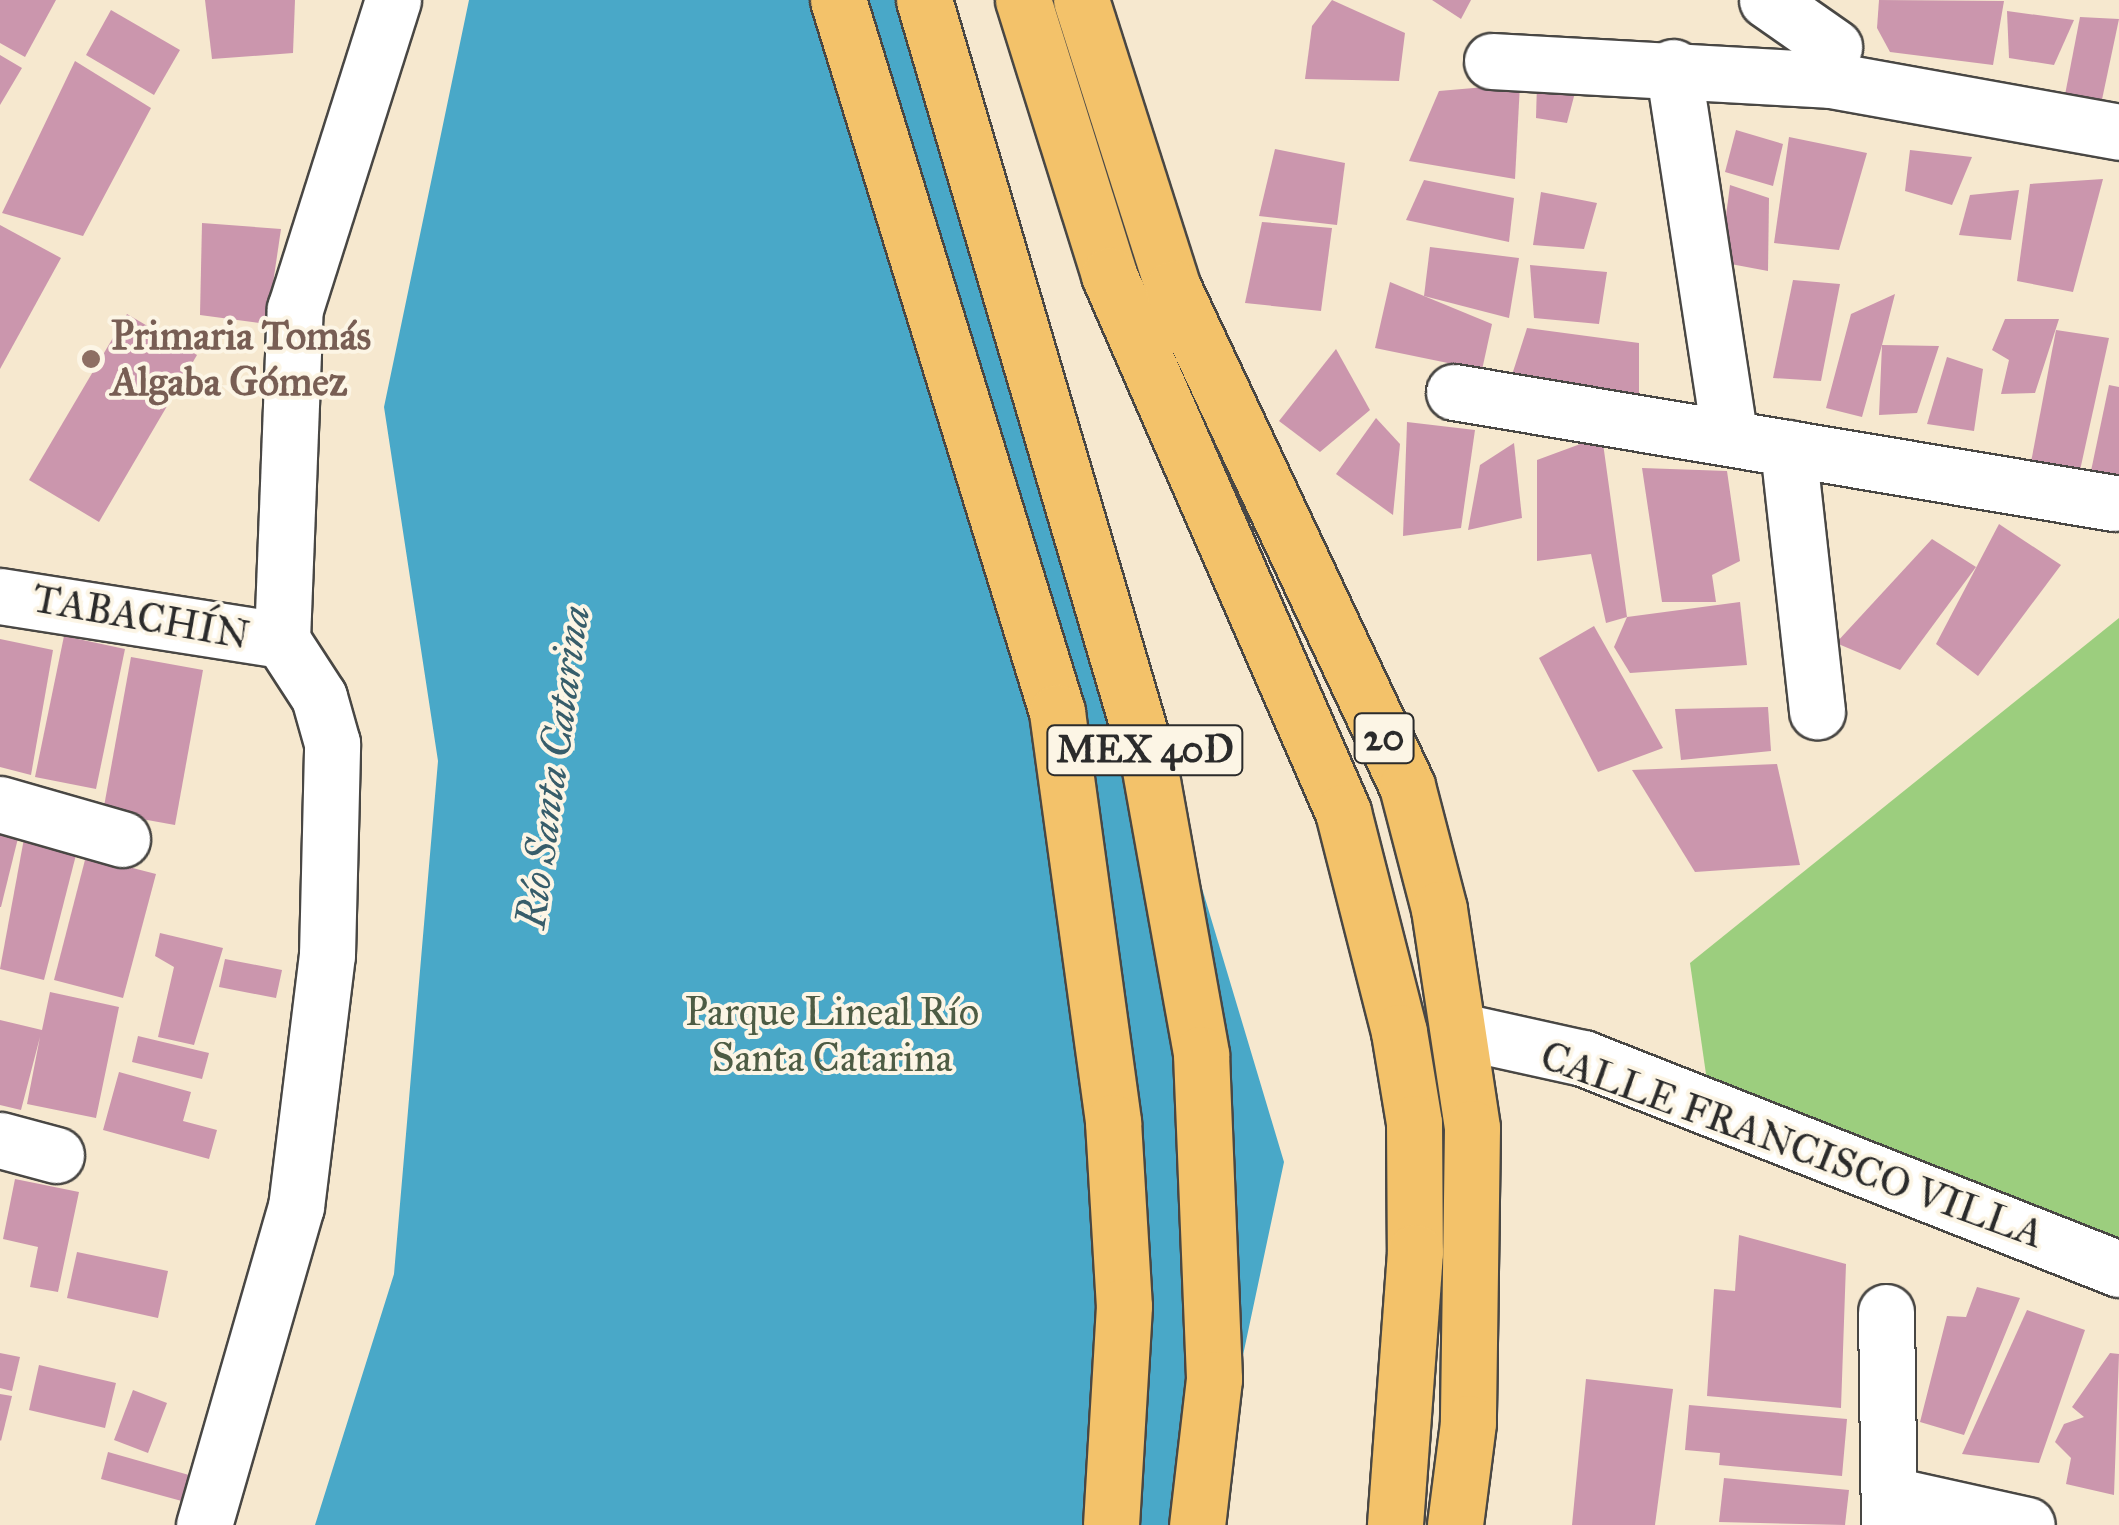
<!DOCTYPE html>
<meta charset="utf-8">
<style>
body{margin:0}
#map{position:relative;width:2119px;height:1525px;overflow:hidden;background:#f6e8cf;font-family:"IM FELL Great Primer",serif}
div>[style]{position:absolute}
.green>*{inset:0;background:#9cce7e}
.water>*{inset:0;background:#49a8c8}
.building>*{inset:0;background:#cb96ad}
.roads{filter:drop-shadow(2px 0 #494744) drop-shadow(-2px 0 #494744) drop-shadow(0 2px #494744) drop-shadow(0 -2px #494744)}
.minor>*{height:55px;margin:-27.5px;padding:0 27.5px;transform-origin:27.5px;border-radius:27.5px;background:#fff}
.major>*{height:55px;margin:-27.5px;padding:0 27.5px;transform-origin:27.5px;border-radius:27.5px;background:#f3c26a}
.highway>*{height:55px;margin:-27.5px;padding:0 27.5px;transform-origin:27.5px;border-radius:27.5px;background:#f3c26a}
.dots>*{width:28px;height:28px;translate:-50% -50%;box-sizing:border-box;border:5px solid #fcf5e5;border-radius:50%}
span{translate:-50% -50%;white-space:nowrap;text-align:center;line-height:1.15;-webkit-text-stroke:8px #fcf5e5;paint-order:stroke}
.shield-label span{padding:2px 8px;background:#fcf5e5;border:2px solid;border-radius:8px;-webkit-text-stroke-width:0}
.shield-label{font-size:38px;color:#2b2b2b;font-weight:700}
.education-label{font-size:40px;color:#785e54;font-weight:700}
.left{translate:0 -50%;text-align:left}
.street-label{font-size:40px;color:#2b2b2b}
.park-label{font-size:40px;color:#4d5c44}
.water-label{font-size:42px;color:#375d6a;font-style:italic}
</style>
<div id="map">
<div class="green">
<div style="clip-path:polygon(2119px 618px,2119px 1246px,1707px 1081px,1690px 963px)"></div>
</div>
<div class="water">
<div style="clip-path:polygon(469px 0,936px 0,1284px 1162px,1207px 1525px,315px 1525px,394px 1274px,438px 761px,384px 407px)"></div>
</div>
<div class="building">
<div style="clip-path:polygon(0 0,56px 0,25px 57px,0 43px)"></div>
<div style="clip-path:polygon(205px 0,295px 0,293px 53px,212px 59px)"></div>
<div style="clip-path:polygon(1332px 0,1405px 33px,1399px 81px,1305px 79px,1312px 26px)"></div>
<div style="clip-path:polygon(1432px 0,1471px 0,1461px 19px)"></div>
<div style="clip-path:polygon(1879px 0,2004px 1px,1993px 65px,1890px 52px,1877px 28px)"></div>
<div style="clip-path:polygon(111px 10px,180px 50px,154px 95px,86px 55px)"></div>
<div style="clip-path:polygon(2007px 11px,2074px 20px,2054px 65px,2009px 58px)"></div>
<div style="clip-path:polygon(2080px 17px,2119px 19px,2100px 109px,2064px 100px)"></div>
<div style="clip-path:polygon(0 55px,22px 68px,0 105px)"></div>
<div style="clip-path:polygon(75px 61px,151px 108px,83px 236px,2px 213px)"></div>
<div style="clip-path:polygon(1537px 83px,1577px 85px,1567px 123px,1536px 118px)"></div>
<div style="clip-path:polygon(1520px 84px,1515px 179px,1409px 161px,1439px 91px)"></div>
<div style="clip-path:polygon(1736px 130px,1783px 144px,1773px 186px,1725px 172px)"></div>
<div style="clip-path:polygon(1789px 137px,1867px 153px,1839px 250px,1774px 243px)"></div>
<div style="clip-path:polygon(1275px 149px,1345px 163px,1337px 225px,1259px 216px)"></div>
<div style="clip-path:polygon(1910px 150px,1972px 157px,1952px 205px,1905px 191px)"></div>
<div style="clip-path:polygon(2103px 179px,2073px 292px,2017px 281px,2030px 184px)"></div>
<div style="clip-path:polygon(1424px 180px,1514px 198px,1509px 242px,1406px 220px)"></div>
<div style="clip-path:polygon(1730px 185px,1769px 198px,1768px 271px,1720px 262px)"></div>
<div style="clip-path:polygon(2019px 190px,2011px 240px,1959px 235px,1970px 195px)"></div>
<div style="clip-path:polygon(1541px 192px,1597px 203px,1584px 249px,1533px 245px)"></div>
<div style="clip-path:polygon(1262px 222px,1332px 228px,1321px 311px,1245px 303px)"></div>
<div style="clip-path:polygon(202px 223px,281px 229px,267px 324px,200px 315px)"></div>
<div style="clip-path:polygon(0 225px,61px 258px,0 369px)"></div>
<div style="clip-path:polygon(1430px 247px,1519px 258px,1509px 318px,1424px 296px)"></div>
<div style="clip-path:polygon(1530px 265px,1607px 272px,1599px 324px,1534px 318px)"></div>
<div style="clip-path:polygon(1793px 280px,1840px 284px,1821px 381px,1773px 378px)"></div>
<div style="clip-path:polygon(1390px 282px,1492px 324px,1482px 370px,1375px 348px)"></div>
<div style="clip-path:polygon(1895px 294px,1882px 345px,1939px 346px,1917px 413px,1879px 415px,1882px 345px,1862px 417px,1826px 408px,1851px 314px)"></div>
<div style="clip-path:polygon(127px 314px,197px 355px,99px 522px,29px 480px)"></div>
<div style="clip-path:polygon(2005px 319px,2059px 319px,2035px 393px,2001px 394px,2009px 360px,1992px 350px)"></div>
<div style="clip-path:polygon(1527px 328px,1639px 343px,1639px 395px,1511px 378px)"></div>
<div style="clip-path:polygon(2056px 330px,2109px 338px,2077px 484px,2028px 478px)"></div>
<div style="clip-path:polygon(1336px 349px,1370px 410px,1320px 452px,1279px 421px)"></div>
<div style="clip-path:polygon(1947px 357px,1983px 369px,1974px 431px,1927px 424px)"></div>
<div style="clip-path:polygon(2109px 385px,2119px 387px,2119px 493px,2087px 490px)"></div>
<div style="clip-path:polygon(1376px 418px,1400px 444px,1393px 515px,1336px 474px)"></div>
<div style="clip-path:polygon(1407px 422px,1475px 430px,1461px 528px,1403px 536px)"></div>
<div style="clip-path:polygon(1602px 436px,1627px 617px,1606px 623px,1591px 554px,1537px 561px,1537px 460px)"></div>
<div style="clip-path:polygon(1514px 443px,1522px 518px,1468px 530px,1480px 465px)"></div>
<div style="clip-path:polygon(1642px 468px,1727px 471px,1740px 561px,1712px 575px,1716px 602px,1662px 602px)"></div>
<div style="clip-path:polygon(1999px 524px,2061px 565px,1978px 676px,1936px 644px)"></div>
<div style="clip-path:polygon(1932px 539px,1976px 567px,1900px 670px,1836px 643px)"></div>
<div style="clip-path:polygon(1740px 602px,1747px 665px,1630px 673px,1614px 647px,1627px 617px)"></div>
<div style="clip-path:polygon(1594px 626px,1663px 748px,1598px 772px,1539px 658px)"></div>
<div style="clip-path:polygon(64px 636px,125px 649px,96px 789px,35px 777px)"></div>
<div style="clip-path:polygon(0 639px,53px 650px,31px 775px,0 767px)"></div>
<div style="clip-path:polygon(131px 657px,203px 670px,175px 825px,103px 812px)"></div>
<div style="clip-path:polygon(1768px 707px,1771px 751px,1681px 760px,1675px 709px)"></div>
<div style="clip-path:polygon(1777px 764px,1800px 865px,1695px 872px,1632px 770px)"></div>
<div style="clip-path:polygon(0 825px,20px 830px,1px 907px,0 907px)"></div>
<div style="clip-path:polygon(25px 833px,78px 847px,44px 980px,0 969px)"></div>
<div style="clip-path:polygon(86px 856px,156px 874px,123px 998px,54px 980px)"></div>
<div style="clip-path:polygon(160px 933px,223px 948px,194px 1045px,158px 1037px,174px 967px,155px 956px)"></div>
<div style="clip-path:polygon(225px 959px,282px 970px,276px 998px,219px 987px)"></div>
<div style="clip-path:polygon(50px 992px,119px 1007px,96px 1118px,27px 1104px,40px 1037px,21px 1110px,0 1105px,0 1020px,42px 1030px)"></div>
<div style="clip-path:polygon(138px 1036px,209px 1053px,202px 1079px,132px 1062px)"></div>
<div style="clip-path:polygon(119px 1072px,191px 1092px,183px 1121px,217px 1130px,209px 1159px,103px 1130px)"></div>
<div style="clip-path:polygon(15px 1179px,79px 1192px,58px 1292px,30px 1287px,38px 1247px,3px 1239px)"></div>
<div style="clip-path:polygon(1739px 1235px,1846px 1264px,1841px 1408px,1707px 1396px,1714px 1289px,1735px 1291px)"></div>
<div style="clip-path:polygon(77px 1252px,168px 1271px,158px 1318px,67px 1298px)"></div>
<div style="clip-path:polygon(1977px 1287px,2020px 1298px,1964px 1435px,1920px 1422px,1947px 1316px,1966px 1317px)"></div>
<div style="clip-path:polygon(2027px 1310px,2085px 1330px,2039px 1463px,1962px 1454px)"></div>
<div style="clip-path:polygon(0 1353px,20px 1357px,12px 1391px,0 1388px)"></div>
<div style="clip-path:polygon(2110px 1353px,2119px 1354px,2114px 1495px,2066px 1484px,2071px 1458px,2055px 1442px,2064px 1424px,2084px 1417px,2072px 1407px)"></div>
<div style="clip-path:polygon(39px 1365px,116px 1383px,105px 1428px,29px 1410px)"></div>
<div style="clip-path:polygon(1586px 1379px,1673px 1389px,1655px 1525px,1572px 1525px)"></div>
<div style="clip-path:polygon(133px 1390px,167px 1403px,148px 1453px,114px 1440px)"></div>
<div style="clip-path:polygon(0 1394px,12px 1396px,1px 1441px,0 1440px)"></div>
<div style="clip-path:polygon(1689px 1405px,1847px 1419px,1842px 1476px,1719px 1465px,1720px 1453px,1685px 1450px)"></div>
<div style="clip-path:polygon(108px 1452px,196px 1477px,189px 1503px,101px 1479px)"></div>
<div style="clip-path:polygon(1724px 1478px,1849px 1490px,1845px 1525px,1719px 1522px)"></div>
</div>
<div class="roads">
<div class="minor">
<div style="left:1767px;top:0;width:82px;rotate:35deg"></div>
<div style="left:1492px;top:61px;width:340px;rotate:3.2deg"></div>
<div style="left:1831px;top:80px;width:293px;rotate:10.2deg"></div>
<div style="left:1673px;top:67px;width:371px;rotate:81.3deg"></div>
<div style="left:1454px;top:392px;width:669px;rotate:9.55deg"></div>
<div style="left:1788px;top:448px;width:265px;rotate:83.7deg"></div>
<div style="left:0;top:596px;width:285px;rotate:8.9deg"></div>
<div style="left:0;top:804px;width:127px;rotate:16deg"></div>
<div style="left:1461px;top:1031px;width:125px;rotate:12.5deg"></div>
<div style="left:1583px;top:1058px;width:576px;rotate:21.49deg"></div>
<div style="left:0;top:1140px;width:58px;rotate:15deg"></div>
<div style="left:1886px;top:1312px;width:213px;rotate:89.2deg"></div>
<div style="left:1892px;top:1495px;width:138px;rotate:12.5deg"></div>
<div style="left:204px;top:1525px;width:331px;rotate:-73.9deg"></div>
<div style="left:296px;top:1207px;width:254px;rotate:-83deg"></div>
<div style="left:327px;top:955px;width:212px;rotate:-88.6deg"></div>
<div style="left:332px;top:743px;width:48px;rotate:-105.8deg"></div>
<div style="left:319px;top:697px;width:68px;rotate:-123deg"></div>
<div style="left:282px;top:640px;width:331px;rotate:-87.8deg"></div>
<div style="left:295px;top:309px;width:324px;rotate:-72.4deg"></div>
</div>
<div class="major">
<div style="left:1023px;top:0;width:288px;rotate:72.6deg"></div>
<div style="left:1109px;top:275px;width:586px;rotate:66.45deg"></div>
<div style="left:1343px;top:812px;width:227px;rotate:75.7deg"></div>
<div style="left:1399px;top:1032px;width:92px;rotate:80.6deg"></div>
<div style="left:1414px;top:1123px;width:129px;rotate:89.6deg"></div>
<div style="left:1415px;top:1252px;width:274px;rotate:94.2deg"></div>
<div style="left:1081px;top:0;width:302px;rotate:72.3deg"></div>
<div style="left:1173px;top:288px;width:550px;rotate:64.83deg"></div>
<div style="left:1407px;top:786px;width:127px;rotate:75.4deg"></div>
<div style="left:1439px;top:909px;width:221px;rotate:81.4deg"></div>
<div style="left:1472px;top:1128px;width:295px;rotate:90.8deg"></div>
<div style="left:1468px;top:1423px;width:103px;rotate:97.3deg"></div>
</div>
<div class="highway">
<div style="left:838px;top:0;width:745px;rotate:72.9deg"></div>
<div style="left:1057px;top:712px;width:414px;rotate:82.2deg"></div>
<div style="left:1113px;top:1122px;width:184px;rotate:86.6deg"></div>
<div style="left:1124px;top:1306px;width:219px;rotate:93.4deg"></div>
<div style="left:924px;top:0;width:796px;rotate:73.59deg"></div>
<div style="left:1149px;top:764px;width:295px;rotate:79.8deg"></div>
<div style="left:1201px;top:1054px;width:325px;rotate:87.7deg"></div>
<div style="left:1214px;top:1379px;width:147px;rotate:96.6deg"></div>
</div>
</div>
<div class="dots">
<div style="left:91px;top:359px;background:#8d6e63"></div>
</div>
<div class="shield-label">
<span style="left:1384px;top:738px">20</span>
<span style="left:1145px;top:750px">MEX 40D</span>
</div>
<div class="education-label">
<span class="left" style="left:111px;top:359px">Primaria Tomás<br>Algaba Gómez</span>
</div>
<div class="street-label">
<span style="left:141px;top:617px;rotate:10deg">TABACHÍN</span>
<span style="left:1792px;top:1145px;rotate:20deg">CALLE FRANCISCO VILLA</span>
</div>
<div class="park-label">
<span style="left:832px;top:1035px">Parque Lineal Río<br>Santa Catarina</span>
</div>
<div class="water-label">
<span style="left:553px;top:767px;rotate:-82deg">Río Santa Catarina</span>
</div>
</div>
